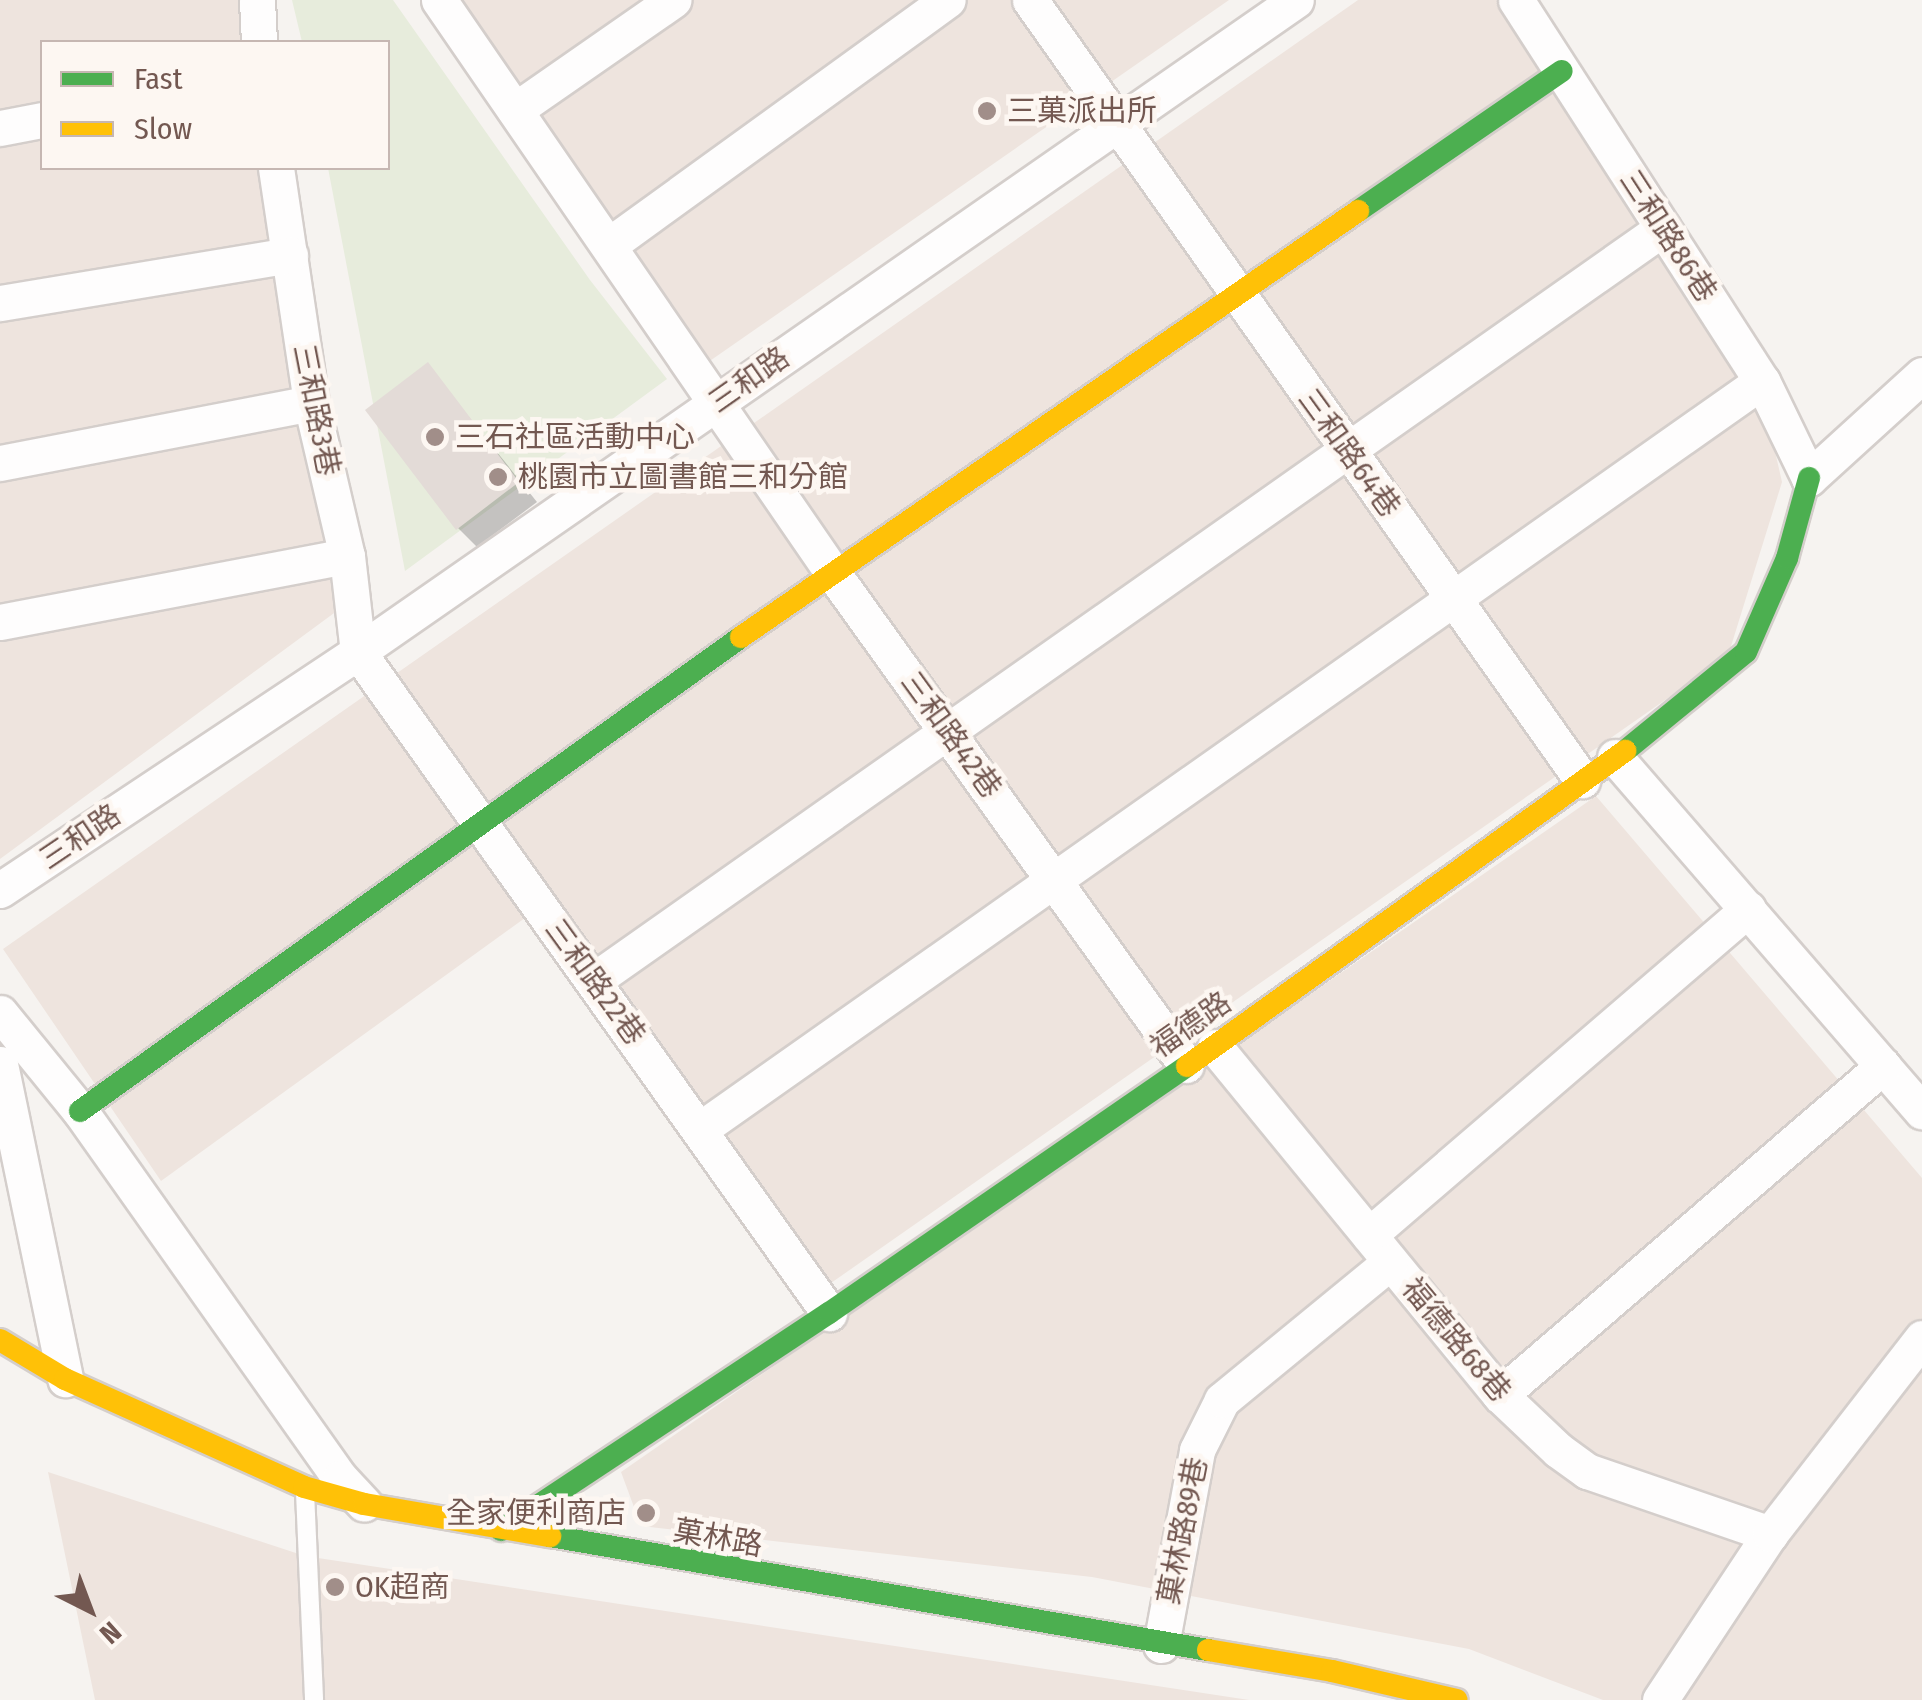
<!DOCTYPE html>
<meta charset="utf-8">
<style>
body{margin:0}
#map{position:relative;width:1922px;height:1700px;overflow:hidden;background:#f6f3f0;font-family:"Fira Sans Condensed","Noto Sans TC",sans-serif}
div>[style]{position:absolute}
.residential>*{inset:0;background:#eee4de}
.green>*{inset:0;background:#e7ecdc}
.shadow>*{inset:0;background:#0003}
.building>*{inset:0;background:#e3dbd7}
.roads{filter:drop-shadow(2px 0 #d4cecb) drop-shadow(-2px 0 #d4cecb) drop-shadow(0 2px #d4cecb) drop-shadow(0 -2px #d4cecb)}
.lane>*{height:18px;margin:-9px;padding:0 9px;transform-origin:9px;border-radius:9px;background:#fefdfd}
.street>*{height:35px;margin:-17.5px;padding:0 17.5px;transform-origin:17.5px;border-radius:17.5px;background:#fefdfd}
.fast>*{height:22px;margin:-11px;padding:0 11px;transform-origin:11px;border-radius:11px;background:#4caf50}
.slow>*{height:22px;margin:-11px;padding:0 11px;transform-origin:11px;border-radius:11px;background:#ffc107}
.dots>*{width:28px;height:28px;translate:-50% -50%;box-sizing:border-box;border:5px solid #fdf7f2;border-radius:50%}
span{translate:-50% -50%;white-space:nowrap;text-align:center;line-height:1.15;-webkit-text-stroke:9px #fdf7f2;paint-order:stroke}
.poi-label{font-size:30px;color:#735851}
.left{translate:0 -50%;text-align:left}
.right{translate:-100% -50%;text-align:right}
.street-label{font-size:30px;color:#735851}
.legend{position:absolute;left:40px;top:40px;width:350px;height:130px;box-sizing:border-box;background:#fdf7f2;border:2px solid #c6b7b2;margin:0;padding:12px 18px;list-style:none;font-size:30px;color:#735851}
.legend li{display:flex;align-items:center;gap:20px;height:50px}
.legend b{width:50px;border:2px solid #c6b7b2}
.north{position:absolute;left:40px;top:1560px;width:100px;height:100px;-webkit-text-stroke:8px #fdf7f2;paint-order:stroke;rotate:138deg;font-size:28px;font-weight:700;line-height:40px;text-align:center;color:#735851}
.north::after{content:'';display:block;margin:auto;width:35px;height:45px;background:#735851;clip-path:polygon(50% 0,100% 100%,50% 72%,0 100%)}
</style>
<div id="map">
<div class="residential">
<div style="clip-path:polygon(0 0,251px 0,259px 42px,42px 42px,42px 168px,283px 168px,364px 591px,0 859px)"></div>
<div style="clip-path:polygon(457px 0,1229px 0,704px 365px)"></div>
<div style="clip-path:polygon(1358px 0,1497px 0,1766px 412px,1782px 482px,1728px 656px,831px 1283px,547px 902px,161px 1181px,3px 949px)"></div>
<div style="clip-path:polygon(1596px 796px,1922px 1178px,1922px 1700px,1603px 1700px,1469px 1649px,1092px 1577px,641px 1526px,621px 1472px)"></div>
<div style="clip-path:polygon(48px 1472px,305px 1556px,1249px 1700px,95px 1700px)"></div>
</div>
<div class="green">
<div style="clip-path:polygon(292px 0,393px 0,590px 280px,667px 379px,405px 571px,328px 168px,388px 168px,388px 42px,302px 42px)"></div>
</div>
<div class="shadow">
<div style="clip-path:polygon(427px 365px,537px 502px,477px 547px,458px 528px)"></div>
</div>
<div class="building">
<div style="clip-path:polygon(428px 362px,519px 482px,456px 530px,365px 410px)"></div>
</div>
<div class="roads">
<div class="lane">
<div style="left:305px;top:1492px;width:208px;rotate:87.5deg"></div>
</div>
<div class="street">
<div style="left:257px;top:0;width:42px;rotate:87.3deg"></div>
<div style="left:439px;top:0;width:694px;rotate:55.51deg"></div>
<div style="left:832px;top:572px;width:607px;rotate:54.32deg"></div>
<div style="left:1030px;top:0;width:956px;rotate:54.71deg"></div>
<div style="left:1516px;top:0;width:454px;rotate:57.2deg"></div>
<div style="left:1762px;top:381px;width:108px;rotate:64.1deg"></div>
<div style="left:1809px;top:478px;width:153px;rotate:-42.3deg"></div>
<div style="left:515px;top:110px;width:193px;rotate:-34.8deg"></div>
<div style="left:0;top:128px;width:43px;rotate:-10.8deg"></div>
<div style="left:276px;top:168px;width:238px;rotate:81.5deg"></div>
<div style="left:311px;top:403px;width:157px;rotate:76.8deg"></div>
<div style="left:347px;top:556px;width:97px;rotate:83.5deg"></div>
<div style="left:358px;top:652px;width:812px;rotate:54.53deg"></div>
<div style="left:609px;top:245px;width:418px;rotate:-35.9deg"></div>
<div style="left:0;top:303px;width:294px;rotate:-9.4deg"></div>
<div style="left:0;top:463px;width:317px;rotate:-10.9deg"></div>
<div style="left:0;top:622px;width:353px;rotate:-10.8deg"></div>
<div style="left:1615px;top:757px;width:469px;rotate:49.1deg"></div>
<div style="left:0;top:890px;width:430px;rotate:-33.6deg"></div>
<div style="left:358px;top:652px;width:1142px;rotate:-34.8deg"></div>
<div style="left:594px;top:980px;width:1307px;rotate:-35.12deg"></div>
<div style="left:0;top:1013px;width:127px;rotate:50.8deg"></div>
<div style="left:80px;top:1111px;width:450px;rotate:54.7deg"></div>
<div style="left:340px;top:1478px;width:35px;rotate:47deg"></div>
<div style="left:1215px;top:1047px;width:450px;rotate:50.7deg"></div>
<div style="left:1500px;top:1395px;width:80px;rotate:43.5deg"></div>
<div style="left:1558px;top:1450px;width:36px;rotate:36deg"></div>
<div style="left:1587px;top:1471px;width:194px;rotate:19deg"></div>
<div style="left:0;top:1064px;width:322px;rotate:78.3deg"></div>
<div style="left:699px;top:1130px;width:1300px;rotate:-35.17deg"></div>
<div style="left:1369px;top:1235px;width:500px;rotate:-40.7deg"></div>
<div style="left:1500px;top:1395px;width:505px;rotate:-40.66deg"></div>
<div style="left:1161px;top:1645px;width:198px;rotate:-79.5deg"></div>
<div style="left:1197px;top:1450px;width:56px;rotate:-63.4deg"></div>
<div style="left:1222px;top:1400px;width:217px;rotate:-39.4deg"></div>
<div style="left:1660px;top:1700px;width:199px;rotate:-56.5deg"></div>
<div style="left:1770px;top:1534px;width:248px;rotate:-52.2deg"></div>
</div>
<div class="fast">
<div style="left:1358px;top:211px;width:247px;rotate:-34.5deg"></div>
<div style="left:1625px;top:751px;width:156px;rotate:-39.3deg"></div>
<div style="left:1746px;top:652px;width:103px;rotate:-66.4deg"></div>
<div style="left:1787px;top:558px;width:83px;rotate:-74.6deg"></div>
<div style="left:80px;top:1111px;width:813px;rotate:-35.64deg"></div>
<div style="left:501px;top:1530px;width:393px;rotate:-33.5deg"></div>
<div style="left:829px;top:1313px;width:435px;rotate:-34.6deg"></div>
<div style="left:550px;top:1536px;width:668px;rotate:9.83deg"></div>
</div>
<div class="slow">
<div style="left:741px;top:637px;width:750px;rotate:-34.62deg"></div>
<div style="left:1187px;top:1066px;width:540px;rotate:-35.72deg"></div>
<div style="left:0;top:1340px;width:76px;rotate:31deg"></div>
<div style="left:65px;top:1379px;width:262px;rotate:24.3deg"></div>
<div style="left:304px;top:1487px;width:62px;rotate:15.8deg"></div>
<div style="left:364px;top:1504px;width:189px;rotate:9.8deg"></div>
<div style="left:1208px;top:1650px;width:126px;rotate:9.6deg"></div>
<div style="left:1332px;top:1671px;width:128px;rotate:13.1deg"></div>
</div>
</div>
<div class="dots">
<div style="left:987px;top:111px;background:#a18e89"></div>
<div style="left:435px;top:437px;background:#a18e89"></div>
<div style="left:498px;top:477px;background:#a18e89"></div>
<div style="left:646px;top:1513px;background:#a18e89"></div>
<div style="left:335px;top:1587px;background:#a18e89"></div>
</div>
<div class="poi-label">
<span class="left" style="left:1007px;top:111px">三菓派出所</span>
<span class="left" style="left:455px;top:437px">三石社區活動中心</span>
<span class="left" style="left:518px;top:477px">桃園市立圖書館三和分館</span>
<span class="right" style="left:626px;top:1513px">全家便利商店</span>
<span class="left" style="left:355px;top:1587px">OK超商</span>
</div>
<div class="street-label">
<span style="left:1668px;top:236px;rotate:57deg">三和路86巷</span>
<span style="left:749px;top:380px;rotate:-35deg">三和路</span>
<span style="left:316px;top:410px;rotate:79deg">三和路3巷</span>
<span style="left:1349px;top:453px;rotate:54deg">三和路64巷</span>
<span style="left:951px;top:735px;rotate:54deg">三和路42巷</span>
<span style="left:80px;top:837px;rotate:-34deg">三和路</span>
<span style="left:595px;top:982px;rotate:54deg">三和路22巷</span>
<span style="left:1191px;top:1025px;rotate:-35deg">福德路</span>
<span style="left:1456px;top:1340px;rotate:50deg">福德路68巷</span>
<span style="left:1183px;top:1531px;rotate:-79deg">菓林路89巷</span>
<span style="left:718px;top:1538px;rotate:10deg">菓林路</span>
</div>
<ul class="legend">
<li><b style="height:12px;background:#4caf50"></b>Fast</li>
<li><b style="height:12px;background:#ffc107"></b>Slow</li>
</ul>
<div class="north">N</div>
</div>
